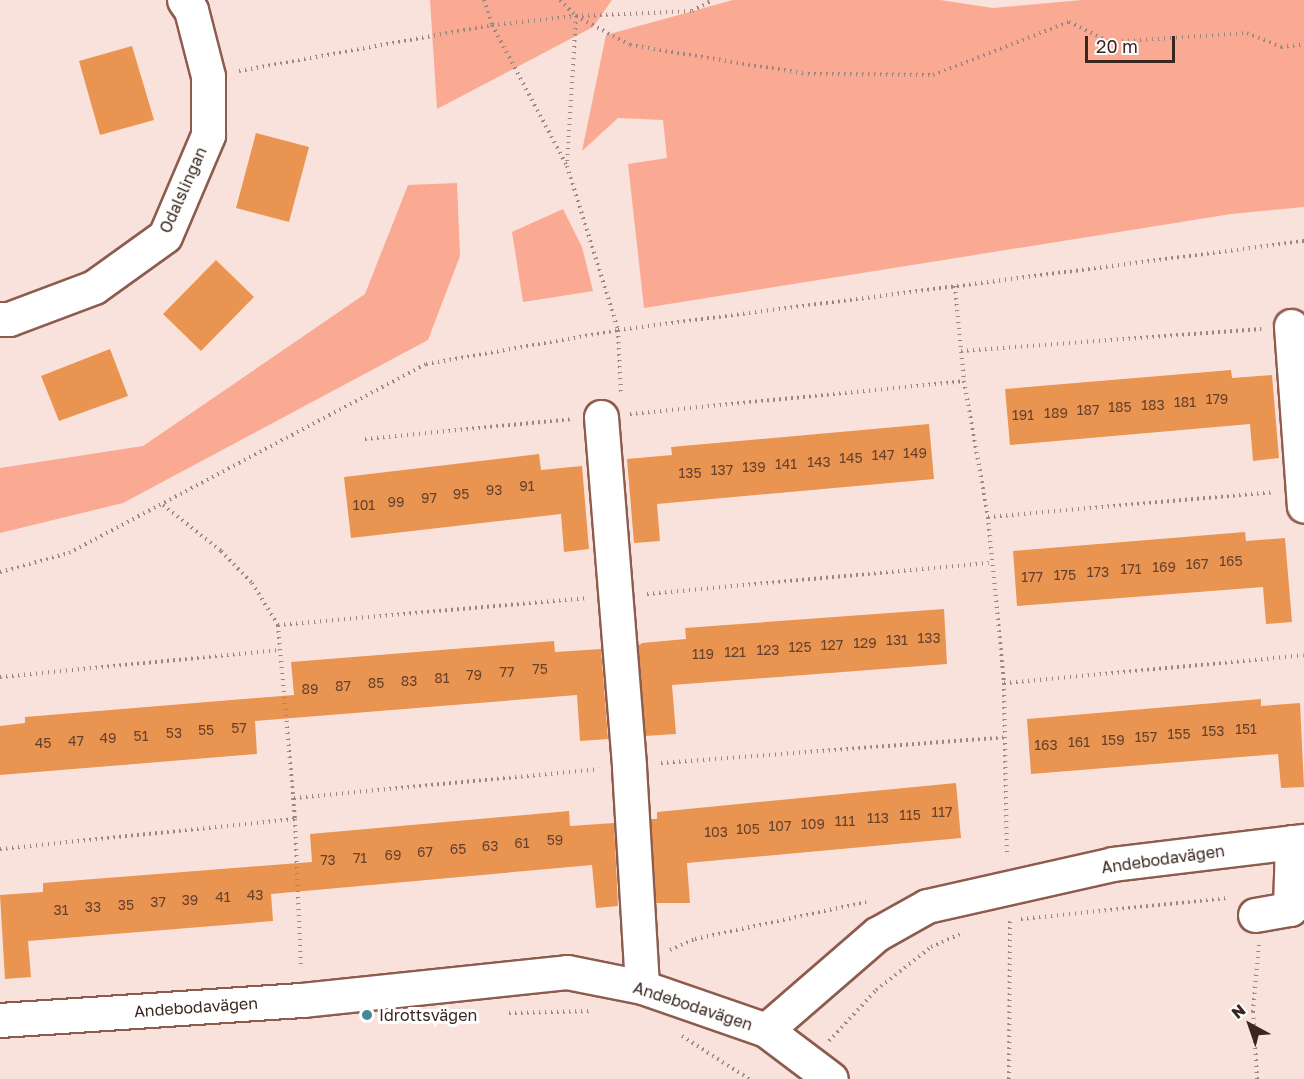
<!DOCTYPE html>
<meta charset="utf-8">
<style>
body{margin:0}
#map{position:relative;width:1304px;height:1079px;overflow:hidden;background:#f9e2db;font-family:"Golos Text",sans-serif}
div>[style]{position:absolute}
.green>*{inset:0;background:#faaa92}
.building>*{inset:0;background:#ea9452}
.path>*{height:4px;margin-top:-2px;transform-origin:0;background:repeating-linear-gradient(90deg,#9c8680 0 1.5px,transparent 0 6px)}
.roads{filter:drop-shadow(2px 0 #8d5c4d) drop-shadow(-2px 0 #8d5c4d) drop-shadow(0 2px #8d5c4d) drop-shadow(0 -2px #8d5c4d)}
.minor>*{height:33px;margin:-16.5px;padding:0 16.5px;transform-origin:16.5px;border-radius:16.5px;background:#fff}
.dots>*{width:16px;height:16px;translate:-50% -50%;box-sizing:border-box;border:3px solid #fff;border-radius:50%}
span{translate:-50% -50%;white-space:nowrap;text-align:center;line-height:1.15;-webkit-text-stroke:6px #fff;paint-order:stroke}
.number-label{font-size:14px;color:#66412c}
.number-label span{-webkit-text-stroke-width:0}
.street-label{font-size:16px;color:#3a251f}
.poi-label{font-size:16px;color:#3a251f}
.left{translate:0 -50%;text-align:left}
.north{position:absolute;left:1220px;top:995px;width:60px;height:60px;-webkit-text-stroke:4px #fff;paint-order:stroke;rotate:320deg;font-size:16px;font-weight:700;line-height:24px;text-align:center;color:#3a251f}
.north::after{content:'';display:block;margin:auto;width:21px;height:27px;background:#3a251f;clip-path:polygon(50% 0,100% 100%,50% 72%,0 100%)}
.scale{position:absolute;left:1085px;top:36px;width:90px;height:27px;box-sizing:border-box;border:3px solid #3a251f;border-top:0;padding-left:8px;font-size:18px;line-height:21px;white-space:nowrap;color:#3a251f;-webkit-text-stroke:4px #fff;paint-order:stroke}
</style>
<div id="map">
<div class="green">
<div style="clip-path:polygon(430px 0,612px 0,593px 27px,437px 109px)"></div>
<div style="clip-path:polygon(733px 0,940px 0,993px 8px,1082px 0,1304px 0,1304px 207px,1231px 214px,644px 308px,628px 164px,667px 158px,663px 120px,618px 118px,582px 151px,606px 35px)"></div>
<div style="clip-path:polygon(457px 183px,460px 256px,428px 340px,123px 503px,0 533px,0 468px,143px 446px,365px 294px,408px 185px)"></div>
<div style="clip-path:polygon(563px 209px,582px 247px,593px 291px,523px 302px,512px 232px)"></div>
</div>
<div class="building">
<div style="clip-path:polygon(132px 46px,154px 120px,100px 135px,79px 61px)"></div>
<div style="clip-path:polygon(256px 133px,309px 147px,289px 222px,236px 208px)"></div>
<div style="clip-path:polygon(216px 260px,254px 297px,201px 351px,163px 314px)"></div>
<div style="clip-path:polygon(110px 349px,128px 396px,59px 421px,41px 376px)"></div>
<div style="clip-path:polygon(1231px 370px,1232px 378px,1272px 375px,1279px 458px,1253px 461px,1250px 424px,1010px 445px,1005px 389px)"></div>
<div style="clip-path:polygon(929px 424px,934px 479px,657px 504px,660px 541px,634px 543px,627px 459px,672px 455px,671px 447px)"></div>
<div style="clip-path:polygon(539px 454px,541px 470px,582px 466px,589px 549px,564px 552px,561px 514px,351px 538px,344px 477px)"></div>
<div style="clip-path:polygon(1245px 532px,1246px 541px,1285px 538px,1292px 622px,1266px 624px,1263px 587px,1017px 606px,1013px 551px)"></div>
<div style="clip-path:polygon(944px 609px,947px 664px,672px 685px,676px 734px,645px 736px,638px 646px,642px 643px,686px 639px,685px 628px)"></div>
<div style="clip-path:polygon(554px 641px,555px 652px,601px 649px,608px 739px,580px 741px,577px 695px,255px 721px,257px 754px,0 775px,0 726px,25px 723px,25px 717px,294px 695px,291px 662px)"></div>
<div style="clip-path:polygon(1261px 699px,1261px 706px,1300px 703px,1304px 787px,1281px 788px,1278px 754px,1031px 774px,1027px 719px)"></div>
<div style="clip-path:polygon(956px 783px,961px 838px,687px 863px,690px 903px,656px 903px,651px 819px,657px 819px,657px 812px)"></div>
<div style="clip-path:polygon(569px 811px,570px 826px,614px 823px,618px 906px,596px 908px,592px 865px,271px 894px,273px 921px,28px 941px,31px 977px,5px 979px,0 895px,43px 892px,43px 883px,312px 862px,310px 834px)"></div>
</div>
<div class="path">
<div style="left:484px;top:0;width:26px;rotate:72deg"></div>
<div style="left:492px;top:25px;width:160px;rotate:62deg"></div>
<div style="left:567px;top:166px;width:172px;rotate:72.7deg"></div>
<div style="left:618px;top:330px;width:62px;rotate:87.2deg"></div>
<div style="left:560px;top:0;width:23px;rotate:45deg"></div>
<div style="left:576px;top:16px;width:149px;rotate:93.5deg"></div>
<div style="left:576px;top:16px;width:61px;rotate:28.2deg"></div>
<div style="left:630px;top:45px;width:180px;rotate:9.3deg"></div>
<div style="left:808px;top:74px;width:125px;rotate:0.5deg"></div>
<div style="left:933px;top:75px;width:146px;rotate:-21.3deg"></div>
<div style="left:1069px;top:22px;width:46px;rotate:26deg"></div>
<div style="left:1110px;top:42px;width:137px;rotate:-3.8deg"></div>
<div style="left:1247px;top:33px;width:37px;rotate:22deg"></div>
<div style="left:1281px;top:47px;width:23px;rotate:-7deg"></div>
<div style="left:239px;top:71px;width:257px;rotate:-10.3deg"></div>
<div style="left:492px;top:25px;width:84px;rotate:-6.1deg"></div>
<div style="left:576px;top:16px;width:116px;rotate:-2.5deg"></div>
<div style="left:692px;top:11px;width:24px;rotate:-28deg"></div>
<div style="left:955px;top:286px;width:95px;rotate:84.6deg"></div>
<div style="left:964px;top:381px;width:138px;rotate:80deg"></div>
<div style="left:988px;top:517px;width:167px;rotate:84.5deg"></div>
<div style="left:1004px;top:683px;width:173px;rotate:89deg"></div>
<div style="left:961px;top:351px;width:301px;rotate:-4.2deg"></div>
<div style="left:630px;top:414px;width:336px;rotate:-5.6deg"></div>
<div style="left:365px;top:439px;width:208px;rotate:-5.5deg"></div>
<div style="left:163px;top:505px;width:74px;rotate:38.4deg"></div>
<div style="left:221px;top:551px;width:45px;rotate:45.9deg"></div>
<div style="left:252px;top:583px;width:49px;rotate:58.2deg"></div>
<div style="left:278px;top:625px;width:195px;rotate:85deg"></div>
<div style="left:295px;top:819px;width:149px;rotate:87.7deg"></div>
<div style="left:988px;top:517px;width:286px;rotate:-5deg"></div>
<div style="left:0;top:572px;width:72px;rotate:-15.4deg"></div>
<div style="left:69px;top:553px;width:404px;rotate:-27.9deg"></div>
<div style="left:426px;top:364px;width:195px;rotate:-10deg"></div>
<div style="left:618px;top:330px;width:692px;rotate:-7.39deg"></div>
<div style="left:647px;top:594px;width:343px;rotate:-5.2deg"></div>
<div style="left:278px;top:625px;width:308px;rotate:-5deg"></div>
<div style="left:0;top:677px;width:281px;rotate:-5.5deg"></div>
<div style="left:1004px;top:683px;width:301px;rotate:-5.3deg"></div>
<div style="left:661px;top:763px;width:344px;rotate:-4.3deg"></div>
<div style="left:294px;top:798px;width:306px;rotate:-5.4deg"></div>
<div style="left:0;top:849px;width:297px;rotate:-5.8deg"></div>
<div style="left:1021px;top:919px;width:209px;rotate:-5.8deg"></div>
<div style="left:670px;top:950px;width:27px;rotate:-24deg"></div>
<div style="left:695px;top:939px;width:175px;rotate:-12.2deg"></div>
<div style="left:509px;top:1013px;width:82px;rotate:-1.4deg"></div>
<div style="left:682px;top:1036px;width:80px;rotate:32.7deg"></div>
<div style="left:829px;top:1041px;width:69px;rotate:-47.3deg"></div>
<div style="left:876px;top:990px;width:70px;rotate:-38deg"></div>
<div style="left:931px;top:947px;width:36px;rotate:-24deg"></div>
<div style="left:1009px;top:1079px;width:161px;rotate:-89.6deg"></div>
<div style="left:1257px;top:1079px;width:67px;rotate:-93.4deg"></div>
<div style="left:1253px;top:1012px;width:68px;rotate:-85deg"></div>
</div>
<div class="roads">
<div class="minor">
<div style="left:0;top:319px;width:9px"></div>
<div style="left:9px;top:319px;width:91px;rotate:-20.6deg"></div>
<div style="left:94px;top:287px;width:87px;rotate:-35.7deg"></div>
<div style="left:165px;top:236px;width:110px;rotate:-66.9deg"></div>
<div style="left:208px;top:135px;width:59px;rotate:-90deg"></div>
<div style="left:208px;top:76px;width:68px;rotate:-104.4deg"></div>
<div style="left:191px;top:10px;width:12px;rotate:-125deg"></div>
<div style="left:1291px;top:326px;width:180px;rotate:85.9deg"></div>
<div style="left:601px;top:417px;width:351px;rotate:85.4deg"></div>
<div style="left:629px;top:767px;width:220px;rotate:86.6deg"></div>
<div style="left:1255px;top:915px;width:36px;rotate:-10deg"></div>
<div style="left:1290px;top:909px;width:67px;rotate:-88.3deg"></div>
<div style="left:0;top:1020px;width:303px;rotate:-3.8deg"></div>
<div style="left:302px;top:1000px;width:266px;rotate:-6deg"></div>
<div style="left:567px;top:972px;width:76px;rotate:11.3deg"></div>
<div style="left:642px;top:987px;width:131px;rotate:19.1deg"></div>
<div style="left:766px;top:1030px;width:81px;rotate:37deg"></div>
<div style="left:766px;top:1030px;width:147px;rotate:-40.9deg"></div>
<div style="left:877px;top:934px;width:57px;rotate:-29.2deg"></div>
<div style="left:927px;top:906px;width:191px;rotate:-12.7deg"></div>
<div style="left:1113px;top:864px;width:192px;rotate:-6.9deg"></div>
</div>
</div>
<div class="dots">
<div style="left:367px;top:1015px;background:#468899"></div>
</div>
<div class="number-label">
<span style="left:1217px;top:399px">179</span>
<span style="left:1185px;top:402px">181</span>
<span style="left:1153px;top:405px">183</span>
<span style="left:1120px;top:407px">185</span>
<span style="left:1088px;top:410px">187</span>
<span style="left:1056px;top:413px">189</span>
<span style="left:1023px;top:415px">191</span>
<span style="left:915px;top:453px">149</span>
<span style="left:883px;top:455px">147</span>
<span style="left:851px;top:458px">145</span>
<span style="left:819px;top:462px">143</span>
<span style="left:786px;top:464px">141</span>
<span style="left:754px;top:467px">139</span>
<span style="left:722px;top:470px">137</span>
<span style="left:690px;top:473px">135</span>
<span style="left:527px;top:486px">91</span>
<span style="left:494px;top:490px">93</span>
<span style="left:461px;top:494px">95</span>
<span style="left:429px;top:498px">97</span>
<span style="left:396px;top:502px">99</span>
<span style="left:364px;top:505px">101</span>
<span style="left:1231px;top:561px">165</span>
<span style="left:1197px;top:564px">167</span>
<span style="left:1164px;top:567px">169</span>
<span style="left:1131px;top:569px">171</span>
<span style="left:1098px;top:572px">173</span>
<span style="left:1065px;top:575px">175</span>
<span style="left:1032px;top:577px">177</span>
<span style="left:929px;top:638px">133</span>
<span style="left:897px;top:640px">131</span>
<span style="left:865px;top:643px">129</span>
<span style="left:832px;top:645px">127</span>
<span style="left:800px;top:647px">125</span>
<span style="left:768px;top:650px">123</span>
<span style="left:735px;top:652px">121</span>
<span style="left:703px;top:654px">119</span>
<span style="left:540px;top:669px">75</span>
<span style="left:507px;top:672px">77</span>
<span style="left:474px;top:675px">79</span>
<span style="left:442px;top:678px">81</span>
<span style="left:409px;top:681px">83</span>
<span style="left:376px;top:683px">85</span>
<span style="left:343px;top:686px">87</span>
<span style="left:310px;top:689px">89</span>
<span style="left:239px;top:728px">57</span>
<span style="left:1246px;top:729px">151</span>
<span style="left:206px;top:730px">55</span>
<span style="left:1213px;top:731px">153</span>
<span style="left:174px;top:733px">53</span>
<span style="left:1179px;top:734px">155</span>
<span style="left:141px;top:736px">51</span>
<span style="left:1146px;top:737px">157</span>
<span style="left:108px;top:738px">49</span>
<span style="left:1113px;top:740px">159</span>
<span style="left:76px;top:741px">47</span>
<span style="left:1079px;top:742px">161</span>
<span style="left:43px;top:743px">45</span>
<span style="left:1046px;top:745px">163</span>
<span style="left:942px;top:812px">117</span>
<span style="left:910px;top:815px">115</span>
<span style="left:878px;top:818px">113</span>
<span style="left:845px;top:821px">111</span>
<span style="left:813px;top:824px">109</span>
<span style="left:780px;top:826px">107</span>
<span style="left:748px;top:829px">105</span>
<span style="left:716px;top:832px">103</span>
<span style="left:555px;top:840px">59</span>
<span style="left:522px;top:843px">61</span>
<span style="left:490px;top:846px">63</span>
<span style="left:458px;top:849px">65</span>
<span style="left:425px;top:852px">67</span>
<span style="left:393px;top:855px">69</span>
<span style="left:360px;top:858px">71</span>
<span style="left:328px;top:860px">73</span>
<span style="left:255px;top:895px">43</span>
<span style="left:223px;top:897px">41</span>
<span style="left:190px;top:900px">39</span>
<span style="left:158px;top:902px">37</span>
<span style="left:126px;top:905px">35</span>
<span style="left:93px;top:907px">33</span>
<span style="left:61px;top:910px">31</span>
</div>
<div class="street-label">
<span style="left:183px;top:190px;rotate:-66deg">Odalslingan</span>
<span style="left:1163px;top:859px;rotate:-8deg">Andebodavägen</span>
<span style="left:693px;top:1006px;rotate:18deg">Andebodavägen</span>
<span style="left:196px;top:1007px;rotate:-4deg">Andebodavägen</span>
</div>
<div class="poi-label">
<span class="left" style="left:379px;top:1015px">Idrottsvägen</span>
</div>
<div class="north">N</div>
<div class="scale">20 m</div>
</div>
